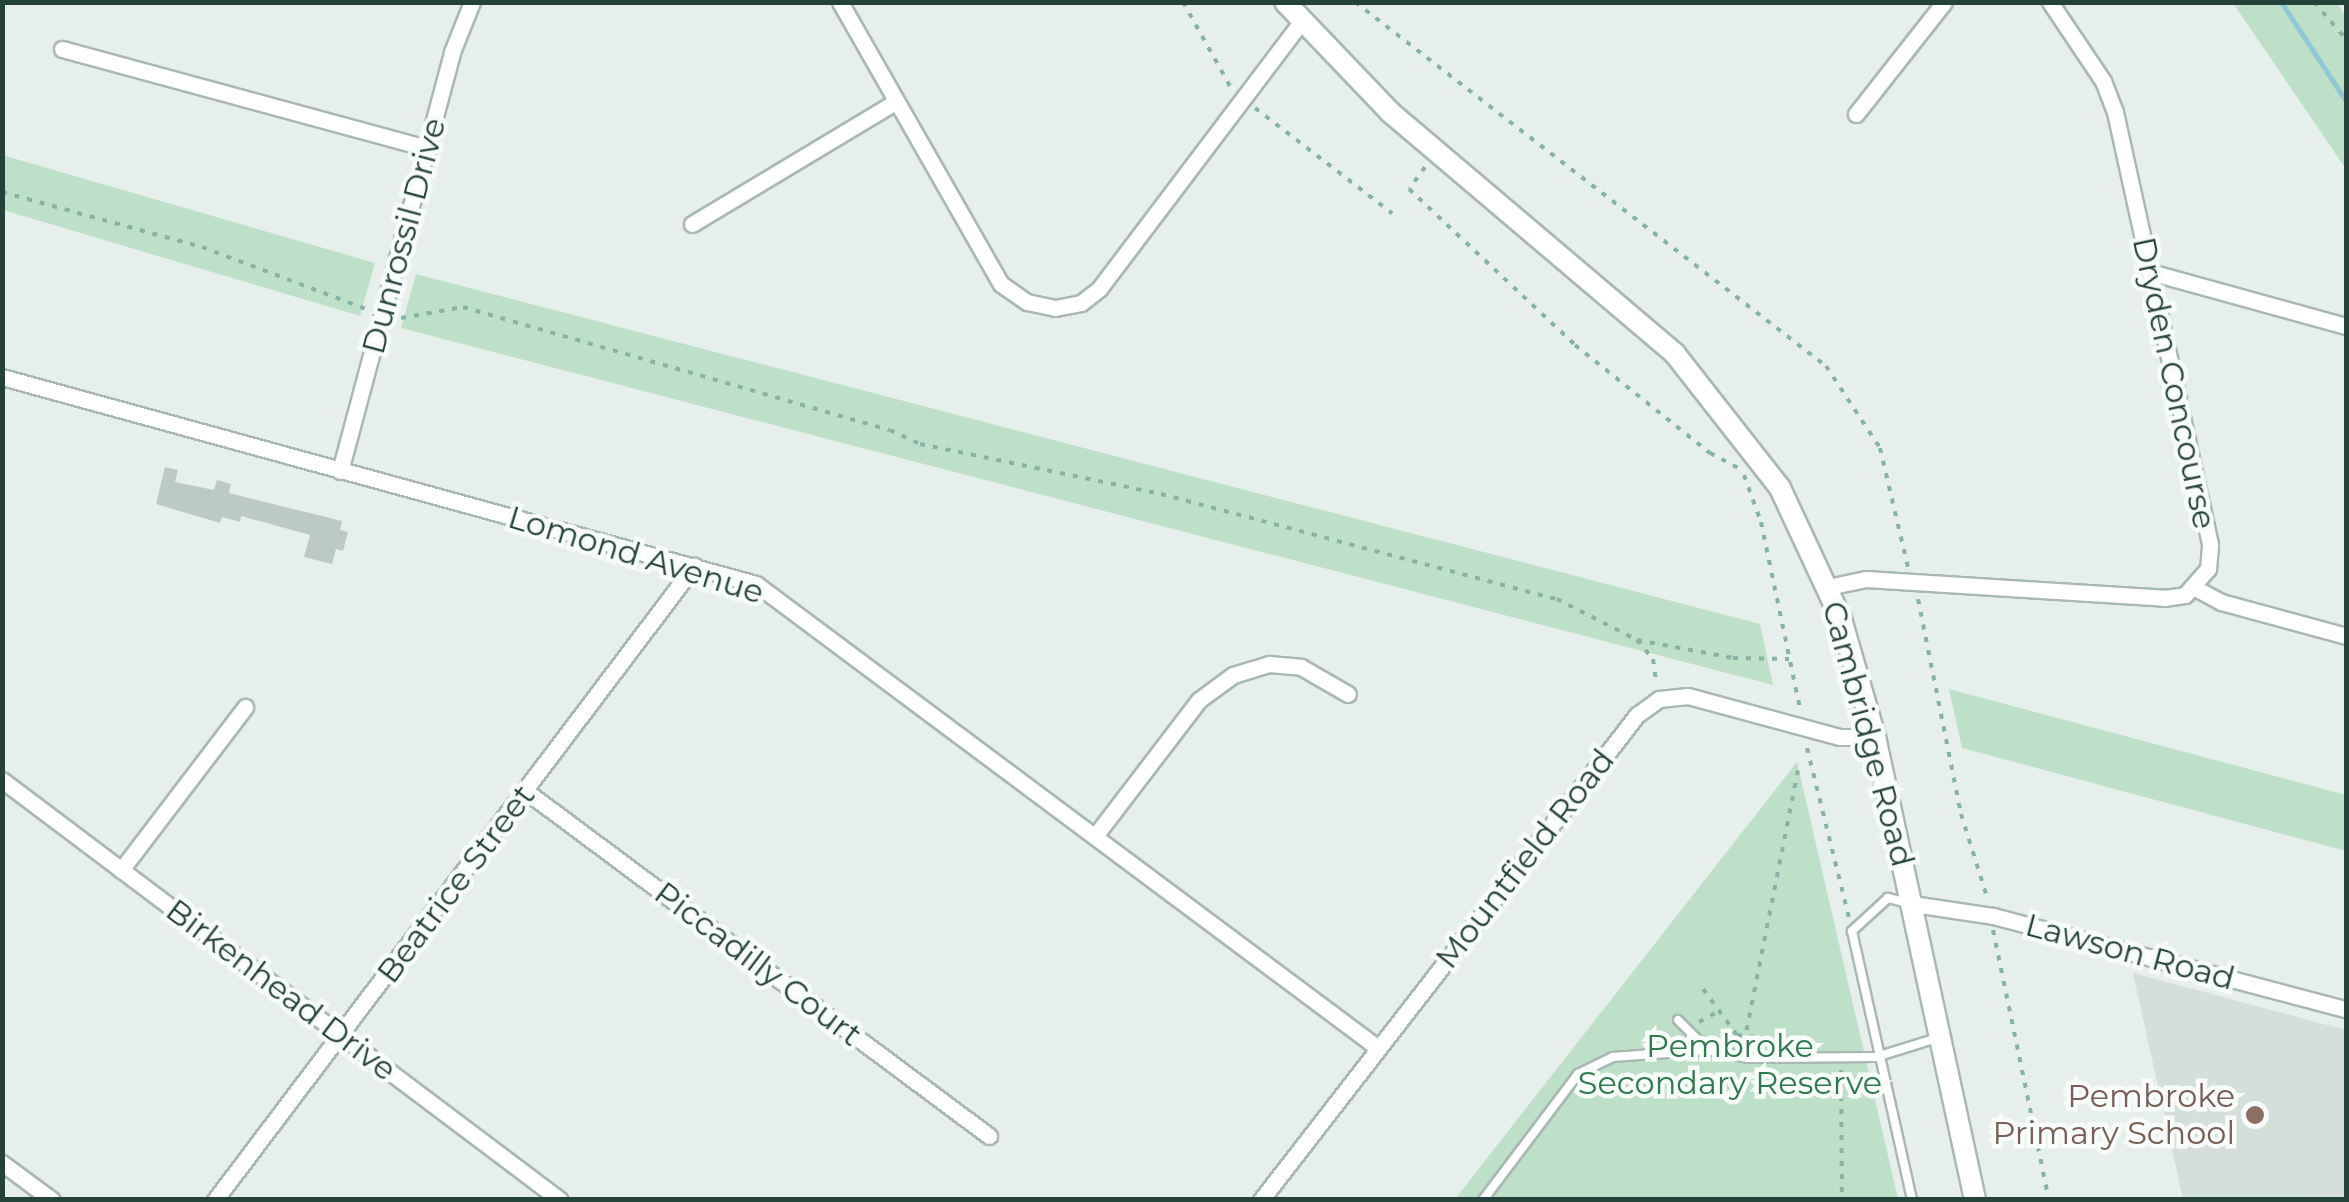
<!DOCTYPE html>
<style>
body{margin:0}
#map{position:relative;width:2349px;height:1202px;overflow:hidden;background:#e6efeb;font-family:Montserrat,sans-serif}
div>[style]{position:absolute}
.built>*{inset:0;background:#d4dfda}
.green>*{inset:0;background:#bfe0c8}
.stream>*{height:5px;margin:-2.5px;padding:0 2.5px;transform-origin:2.5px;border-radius:2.5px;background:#8ec9d4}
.building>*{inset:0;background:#bbcac4}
.path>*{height:4px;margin-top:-2px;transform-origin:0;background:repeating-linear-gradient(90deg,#86b3a5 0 5px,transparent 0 13px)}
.roads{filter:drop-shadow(2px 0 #a8b8b2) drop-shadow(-2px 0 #a8b8b2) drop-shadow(0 2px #a8b8b2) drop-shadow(0 -2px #a8b8b2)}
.lane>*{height:8px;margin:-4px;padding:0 4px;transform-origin:4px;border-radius:4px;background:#fff}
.street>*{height:15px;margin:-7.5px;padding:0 7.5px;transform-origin:7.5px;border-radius:7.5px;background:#fff}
.secondary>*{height:20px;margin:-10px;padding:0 10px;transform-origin:10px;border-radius:10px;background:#fff}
.dots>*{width:28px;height:28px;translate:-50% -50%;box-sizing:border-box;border:5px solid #f7fbf9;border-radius:50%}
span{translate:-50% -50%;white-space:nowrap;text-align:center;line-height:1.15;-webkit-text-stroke:9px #f7fbf9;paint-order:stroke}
.street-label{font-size:32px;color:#24423a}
.park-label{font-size:32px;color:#2d7a4b}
.education-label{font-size:32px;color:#785e54}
.right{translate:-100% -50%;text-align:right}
.frame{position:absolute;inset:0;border:5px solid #24423a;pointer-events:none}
</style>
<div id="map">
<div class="built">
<div style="clip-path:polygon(2133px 973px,2346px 1030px,2346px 1199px,2183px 1199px)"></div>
</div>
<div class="green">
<div style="clip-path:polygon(2233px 3px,2337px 3px,2346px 16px,2346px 169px)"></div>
<div style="clip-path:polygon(2px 155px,375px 263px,360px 316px,3px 210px)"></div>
<div style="clip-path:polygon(416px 274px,1760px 624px,1773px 685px,401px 328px)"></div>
<div style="clip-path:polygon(1949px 689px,2346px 795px,2346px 851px,1962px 748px)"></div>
<div style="clip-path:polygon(1797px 762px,1898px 1199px,1455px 1199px)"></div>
</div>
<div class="stream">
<div style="left:2281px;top:2px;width:118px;rotate:56.7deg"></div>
</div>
<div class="building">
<div style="clip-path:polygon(165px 467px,178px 470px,175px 482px,214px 490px,217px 480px,231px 484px,229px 493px,342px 521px,340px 530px,348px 532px,343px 551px,336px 549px,332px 564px,304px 557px,310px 535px,241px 516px,240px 522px,222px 517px,220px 523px,156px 504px)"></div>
</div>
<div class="path">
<div style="left:1183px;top:2px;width:98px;rotate:60.8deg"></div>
<div style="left:1355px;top:2px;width:595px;rotate:37.7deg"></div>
<div style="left:1826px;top:366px;width:98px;rotate:56.6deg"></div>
<div style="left:1880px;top:448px;width:122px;rotate:76.8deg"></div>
<div style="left:2314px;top:2px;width:49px;rotate:49.1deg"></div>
<div style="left:1255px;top:108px;width:173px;rotate:37.5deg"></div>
<div style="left:1425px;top:167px;width:27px;rotate:126deg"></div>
<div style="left:1409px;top:189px;width:228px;rotate:43.2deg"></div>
<div style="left:1575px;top:345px;width:173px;rotate:38.7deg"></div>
<div style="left:1710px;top:453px;width:32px;rotate:28deg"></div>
<div style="left:2px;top:192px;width:207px;rotate:15.4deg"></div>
<div style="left:202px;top:247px;width:175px;rotate:20.7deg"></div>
<div style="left:401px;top:318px;width:63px;rotate:-10.1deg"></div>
<div style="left:463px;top:307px;width:444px;rotate:16.1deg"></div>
<div style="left:890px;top:430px;width:33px;rotate:25deg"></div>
<div style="left:920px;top:444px;width:246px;rotate:11.7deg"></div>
<div style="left:1161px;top:494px;width:410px;rotate:14.9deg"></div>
<div style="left:1557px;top:599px;width:90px;rotate:27.1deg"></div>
<div style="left:1637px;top:640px;width:25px;rotate:50deg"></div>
<div style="left:1653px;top:659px;width:22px;rotate:82deg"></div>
<div style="left:1744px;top:475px;width:50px;rotate:70.1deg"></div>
<div style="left:1761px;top:522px;width:191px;rotate:78.2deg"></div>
<div style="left:1918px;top:599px;width:219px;rotate:78.7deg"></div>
<div style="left:1961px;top:814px;width:87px;rotate:72.6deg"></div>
<div style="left:1637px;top:640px;width:98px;rotate:10.6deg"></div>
<div style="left:1733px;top:658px;width:56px;rotate:1deg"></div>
<div style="left:1807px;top:748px;width:175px;rotate:76.1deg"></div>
<div style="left:1993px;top:930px;width:276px;rotate:78.3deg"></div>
<div style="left:1703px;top:989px;width:57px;rotate:53.5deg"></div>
<div style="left:1737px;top:1035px;width:49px;rotate:5.8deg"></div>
<div style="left:1699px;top:1022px;width:21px;rotate:-29deg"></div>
<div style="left:1744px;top:1043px;width:278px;rotate:-78.8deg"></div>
<div style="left:1841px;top:1070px;width:130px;rotate:89.6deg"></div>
</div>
<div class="roads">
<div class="lane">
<div style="left:1908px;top:903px;width:21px;rotate:-166deg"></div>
<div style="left:1888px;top:898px;width:49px;rotate:137.5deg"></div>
<div style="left:1852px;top:931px;width:276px;rotate:77.4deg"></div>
<div style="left:1678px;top:1020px;width:42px;rotate:45deg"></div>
<div style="left:1708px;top:1050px;width:41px;rotate:11.3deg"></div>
<div style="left:1748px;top:1058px;width:128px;rotate:-0.4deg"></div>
<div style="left:1876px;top:1057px;width:64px;rotate:-17.3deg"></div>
<div style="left:1483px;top:1200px;width:158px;rotate:-53deg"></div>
<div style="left:1578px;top:1074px;width:39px;rotate:-26deg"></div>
<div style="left:1613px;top:1057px;width:95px;rotate:-4.2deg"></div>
</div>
<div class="street">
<div style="left:840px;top:2px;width:325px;rotate:60.3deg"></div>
<div style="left:1001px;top:284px;width:32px;rotate:35deg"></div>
<div style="left:1027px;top:302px;width:29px;rotate:12deg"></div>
<div style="left:1055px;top:308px;width:26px;rotate:-11deg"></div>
<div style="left:1081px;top:303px;width:23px;rotate:-38deg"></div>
<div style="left:1099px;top:289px;width:333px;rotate:-52.9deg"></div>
<div style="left:62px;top:49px;width:380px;rotate:15.2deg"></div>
<div style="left:1856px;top:114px;width:142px;rotate:-51.8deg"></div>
<div style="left:692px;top:224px;width:237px;rotate:-31deg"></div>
<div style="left:2150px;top:272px;width:203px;rotate:15.4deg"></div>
<div style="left:2px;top:377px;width:782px;rotate:15.35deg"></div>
<div style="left:756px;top:584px;width:776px;rotate:36.72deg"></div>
<div style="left:340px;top:471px;width:434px;rotate:-75deg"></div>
<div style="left:452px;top:52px;width:54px;rotate:-68.2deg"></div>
<div style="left:1828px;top:587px;width:39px;rotate:-12deg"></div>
<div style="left:1866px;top:579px;width:299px;rotate:3.6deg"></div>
<div style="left:2164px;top:598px;width:21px;rotate:-8deg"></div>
<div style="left:2185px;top:595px;width:35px;rotate:-49deg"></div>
<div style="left:2208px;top:569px;width:25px;rotate:-85deg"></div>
<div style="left:2210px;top:544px;width:442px;rotate:-102.4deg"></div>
<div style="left:2115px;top:112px;width:33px;rotate:-111deg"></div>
<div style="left:2103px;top:81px;width:95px;rotate:-123.9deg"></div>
<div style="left:2195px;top:588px;width:30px;rotate:28deg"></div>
<div style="left:2221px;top:602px;width:130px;rotate:15.2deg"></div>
<div style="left:2px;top:780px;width:698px;rotate:36.97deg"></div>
<div style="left:527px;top:792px;width:576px;rotate:36.67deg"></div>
<div style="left:1095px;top:836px;width:171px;rotate:-52.6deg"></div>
<div style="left:1199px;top:700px;width:42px;rotate:-36.3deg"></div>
<div style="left:1233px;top:675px;width:38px;rotate:-17deg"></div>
<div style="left:1269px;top:664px;width:32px;rotate:5deg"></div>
<div style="left:1301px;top:667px;width:54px;rotate:29.9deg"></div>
<div style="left:121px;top:870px;width:205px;rotate:-52.7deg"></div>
<div style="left:1913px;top:904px;width:81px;rotate:8.5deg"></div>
<div style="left:1993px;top:916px;width:365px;rotate:14.8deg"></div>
<div style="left:2px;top:1163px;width:62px;rotate:36.5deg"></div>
<div style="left:215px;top:1200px;width:795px;rotate:-52.93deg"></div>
<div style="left:1261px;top:1200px;width:614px;rotate:-52.22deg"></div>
<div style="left:1637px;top:715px;width:27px;rotate:-36deg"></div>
<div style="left:1659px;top:699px;width:29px;rotate:-6deg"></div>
<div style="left:1688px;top:696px;width:157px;rotate:15.1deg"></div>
<div style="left:1840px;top:737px;width:35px"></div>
</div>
<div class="secondary">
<div style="left:1285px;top:2px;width:152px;rotate:46.3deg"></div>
<div style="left:1390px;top:112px;width:374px;rotate:40.3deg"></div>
<div style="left:1675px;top:354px;width:170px;rotate:51.9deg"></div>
<div style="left:1780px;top:488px;width:145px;rotate:65deg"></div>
<div style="left:1841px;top:619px;width:123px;rotate:73.9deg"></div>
<div style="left:1875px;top:737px;width:474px;rotate:77.8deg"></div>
</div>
</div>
<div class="dots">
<div style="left:2255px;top:1115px;background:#8d6e63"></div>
</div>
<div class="street-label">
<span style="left:404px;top:236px;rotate:-75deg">Dunrossil Drive</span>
<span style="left:2174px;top:383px;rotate:78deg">Dryden Concourse</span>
<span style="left:636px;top:555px;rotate:17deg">Lomond Avenue</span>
<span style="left:1868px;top:734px;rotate:75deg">Cambridge Road</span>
<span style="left:1525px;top:859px;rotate:-52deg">Mountfield Road</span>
<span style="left:456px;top:884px;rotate:-53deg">Beatrice Street</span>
<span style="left:2130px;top:952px;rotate:15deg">Lawson Road</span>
<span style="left:758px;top:964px;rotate:37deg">Piccadilly Court</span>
<span style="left:281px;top:990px;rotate:37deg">Birkenhead Drive</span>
</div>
<div class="park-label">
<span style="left:1730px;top:1065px">Pembroke<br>Secondary Reserve</span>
</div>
<div class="education-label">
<span class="right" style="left:2235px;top:1115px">Pembroke<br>Primary School</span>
</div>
<div class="frame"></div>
</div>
